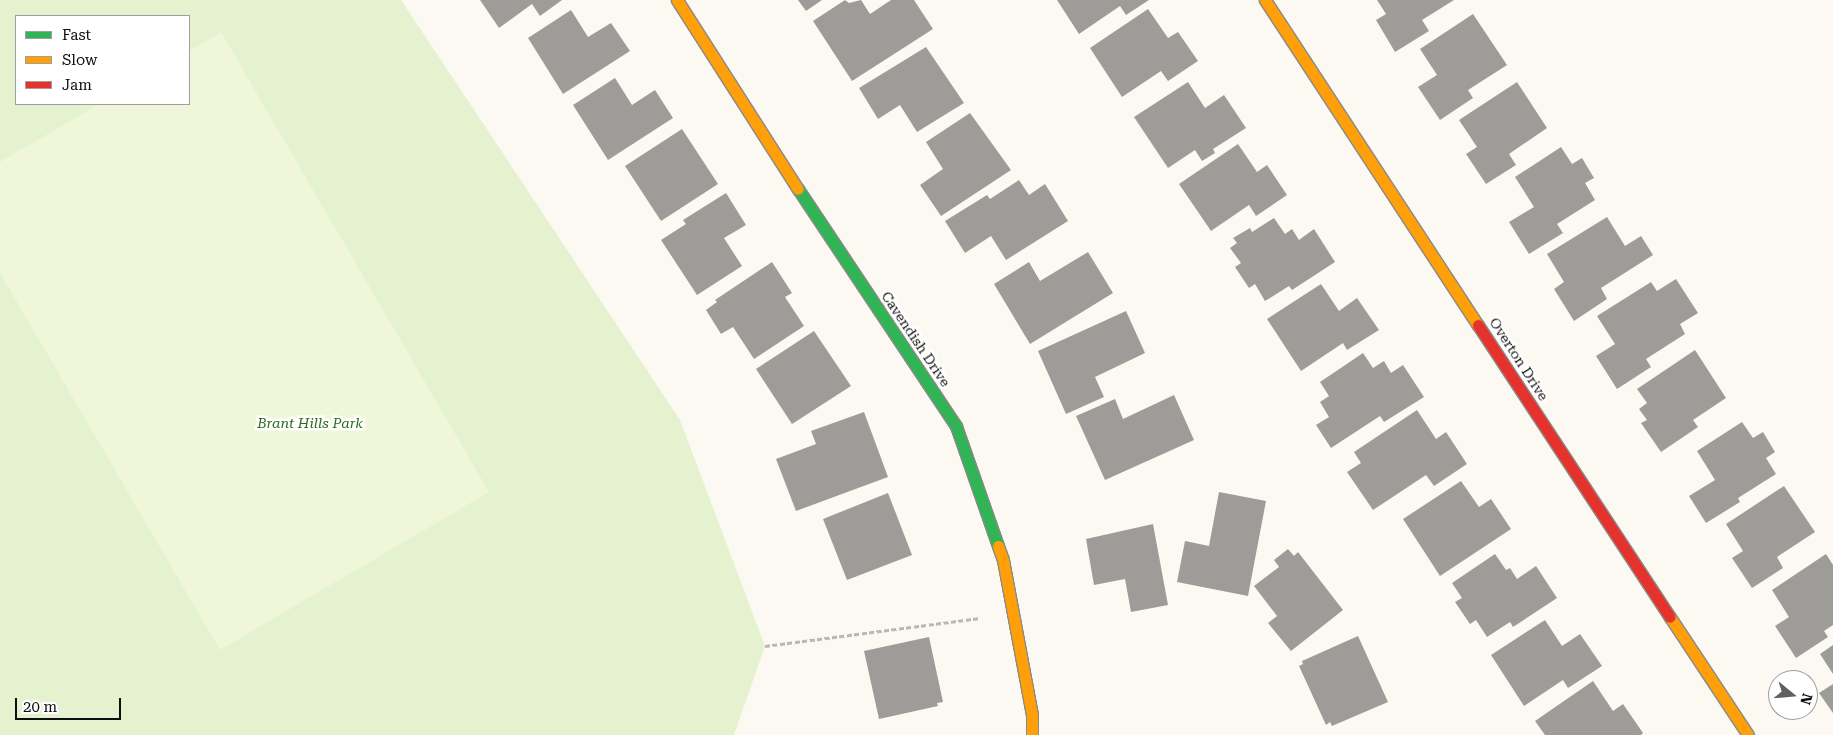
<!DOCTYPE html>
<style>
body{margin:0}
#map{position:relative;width:1833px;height:735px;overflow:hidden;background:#fbf9f2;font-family:"Roboto Serif",serif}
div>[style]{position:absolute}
.green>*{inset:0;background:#e5f2d0}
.pitch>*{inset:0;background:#eff6da}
.building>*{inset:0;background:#9e9c98}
.path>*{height:3px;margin-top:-1.5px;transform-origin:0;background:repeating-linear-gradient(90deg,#b8b8b6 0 5px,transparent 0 7.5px)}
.roads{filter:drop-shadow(1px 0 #8b8a87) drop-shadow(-1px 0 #8b8a87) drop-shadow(0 1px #8b8a87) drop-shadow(0 -1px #8b8a87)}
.fast>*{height:11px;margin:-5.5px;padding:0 5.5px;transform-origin:5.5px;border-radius:5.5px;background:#30b455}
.slow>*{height:11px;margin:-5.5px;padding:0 5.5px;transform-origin:5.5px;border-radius:5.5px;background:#ff9f0a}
.jam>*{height:11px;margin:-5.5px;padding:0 5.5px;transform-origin:5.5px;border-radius:5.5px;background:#e5322d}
span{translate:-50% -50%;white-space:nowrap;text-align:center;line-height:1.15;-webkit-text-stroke:5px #fff;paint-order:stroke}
.street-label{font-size:14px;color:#0e0e0e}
.park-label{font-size:14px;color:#2b6b18;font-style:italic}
.legend{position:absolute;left:15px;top:15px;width:175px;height:90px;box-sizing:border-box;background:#fff;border:1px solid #9f9f9f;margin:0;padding:6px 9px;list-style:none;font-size:15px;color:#0e0e0e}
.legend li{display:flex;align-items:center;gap:10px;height:25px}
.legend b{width:25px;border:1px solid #9f9f9f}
.north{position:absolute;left:1768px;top:670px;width:50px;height:50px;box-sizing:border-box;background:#fff;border:1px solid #9f9f9f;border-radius:50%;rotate:107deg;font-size:14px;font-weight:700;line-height:20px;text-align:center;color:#0e0e0e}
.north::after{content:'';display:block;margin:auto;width:18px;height:22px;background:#61605e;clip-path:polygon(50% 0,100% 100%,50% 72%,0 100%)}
.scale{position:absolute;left:15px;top:698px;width:106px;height:22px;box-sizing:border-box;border:2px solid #0e0e0e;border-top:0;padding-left:6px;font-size:15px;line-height:18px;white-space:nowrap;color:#0e0e0e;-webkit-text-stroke:4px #fff;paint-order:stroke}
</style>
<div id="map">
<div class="green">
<div style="clip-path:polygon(evenodd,0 0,401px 0,680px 420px,765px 646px,734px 735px,0 735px,0 0,16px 16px,189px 16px,189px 104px,16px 104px,16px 16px)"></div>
</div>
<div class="pitch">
<div style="clip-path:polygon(221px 32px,489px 492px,220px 650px,0 273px,0 162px,99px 104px,189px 104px,189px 51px)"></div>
</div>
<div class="building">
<div style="clip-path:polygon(480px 0,562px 0,540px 16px,532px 4px,499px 28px)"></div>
<div style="clip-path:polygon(798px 0,822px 0,806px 11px)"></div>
<div style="clip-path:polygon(845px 0,849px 3px,861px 0,870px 14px,891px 0,914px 0,933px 29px,852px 81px,813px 21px)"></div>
<div style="clip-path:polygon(1057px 0,1149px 0,1126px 15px,1120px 6px,1079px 34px)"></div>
<div style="clip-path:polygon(1377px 0,1454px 0,1422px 20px,1429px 31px,1395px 52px,1376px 20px,1386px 14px)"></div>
<div style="clip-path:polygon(1148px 9px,1168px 38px,1178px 32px,1198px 61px,1168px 81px,1161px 71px,1122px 97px,1090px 48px)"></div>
<div style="clip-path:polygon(571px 10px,588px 37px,611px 23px,630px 51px,563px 94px,528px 38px)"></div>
<div style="clip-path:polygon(1473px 14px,1507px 65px,1468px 90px,1473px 98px,1440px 120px,1418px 87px,1437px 75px,1420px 49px)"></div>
<div style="clip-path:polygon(926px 47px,964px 103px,917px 132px,900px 105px,878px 119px,859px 88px)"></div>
<div style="clip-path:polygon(615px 78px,632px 105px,655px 90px,673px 118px,608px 160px,573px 105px)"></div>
<div style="clip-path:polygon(1188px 82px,1205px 108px,1224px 95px,1246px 128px,1213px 149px,1215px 153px,1202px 161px,1195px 150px,1168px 168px,1134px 117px)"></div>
<div style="clip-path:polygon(1517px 82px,1547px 128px,1509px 154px,1516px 165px,1486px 184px,1466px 154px,1477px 147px,1459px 120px)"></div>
<div style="clip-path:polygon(970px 113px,1011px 170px,941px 216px,920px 185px,943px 169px,926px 142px)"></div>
<div style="clip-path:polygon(682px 129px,718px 184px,661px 221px,625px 166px)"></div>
<div style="clip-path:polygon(1238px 144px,1257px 172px,1267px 165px,1287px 195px,1256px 216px,1249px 205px,1211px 231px,1179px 184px)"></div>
<div style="clip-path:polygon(1561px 147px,1572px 164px,1582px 158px,1594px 178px,1585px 183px,1595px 200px,1557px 224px,1563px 233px,1529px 254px,1509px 222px,1534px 207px,1515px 177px)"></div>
<div style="clip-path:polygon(1019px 180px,1029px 195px,1045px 184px,1068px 221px,1006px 260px,991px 236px,965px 253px,945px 221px,987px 195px,990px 199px)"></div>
<div style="clip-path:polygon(726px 193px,746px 225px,724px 238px,742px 266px,697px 295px,661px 240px,686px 224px,683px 220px)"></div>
<div style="clip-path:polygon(1607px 217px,1625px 246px,1641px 236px,1653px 255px,1601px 288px,1607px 299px,1574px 321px,1554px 289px,1564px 282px,1547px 254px)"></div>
<div style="clip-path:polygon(1274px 218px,1285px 234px,1292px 229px,1299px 240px,1314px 229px,1335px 262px,1292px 290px,1289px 286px,1265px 301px,1255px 284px,1249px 288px,1235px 267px,1241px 263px,1230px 248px,1237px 243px,1233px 238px,1250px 228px,1252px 232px)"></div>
<div style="clip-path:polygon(1088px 252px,1113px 293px,1030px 344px,994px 284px,1029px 262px,1040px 281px)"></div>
<div style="clip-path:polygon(772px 262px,792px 293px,785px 297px,804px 326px,754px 359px,733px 327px,721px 334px,706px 310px,717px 302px,715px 300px)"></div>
<div style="clip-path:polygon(1676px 279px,1698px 313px,1680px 324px,1685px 334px,1646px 359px,1651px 367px,1617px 389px,1596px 356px,1615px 344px,1597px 316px,1651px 282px,1657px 291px)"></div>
<div style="clip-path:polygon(1321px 284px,1339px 311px,1357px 298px,1379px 330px,1347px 350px,1343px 343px,1301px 371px,1267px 319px)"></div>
<div style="clip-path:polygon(1126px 311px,1145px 353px,1095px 377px,1104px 397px,1066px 414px,1038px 351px)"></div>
<div style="clip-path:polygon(814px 331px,851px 386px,792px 424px,756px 369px)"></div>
<div style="clip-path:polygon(1695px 350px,1726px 398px,1693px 420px,1698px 427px,1661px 452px,1641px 423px,1647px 420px,1639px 409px,1647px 403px,1637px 389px)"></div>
<div style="clip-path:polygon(1363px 353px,1373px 368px,1384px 361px,1391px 373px,1403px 365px,1424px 397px,1384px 422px,1380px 416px,1331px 448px,1316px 425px,1329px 417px,1320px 402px,1329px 396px,1320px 382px)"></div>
<div style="clip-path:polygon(1174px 395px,1194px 440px,1105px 480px,1076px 416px,1115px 399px,1123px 419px)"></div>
<div style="clip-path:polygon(1417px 410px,1436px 439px,1446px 432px,1467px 464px,1434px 486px,1426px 475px,1373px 510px,1347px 472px,1361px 463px,1354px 452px)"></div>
<div style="clip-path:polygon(864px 412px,888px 477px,796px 511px,776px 459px,816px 444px,811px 431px)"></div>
<div style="clip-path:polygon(1742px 422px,1753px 438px,1763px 432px,1775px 452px,1766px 458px,1776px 474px,1738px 498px,1740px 502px,1706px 523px,1689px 496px,1715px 480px,1697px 451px)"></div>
<div style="clip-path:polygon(1461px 481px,1479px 507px,1491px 499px,1511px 529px,1440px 576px,1403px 519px)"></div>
<div style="clip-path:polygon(1784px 486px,1815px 532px,1777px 557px,1783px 568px,1752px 588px,1732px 558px,1743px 551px,1726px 524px)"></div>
<div style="clip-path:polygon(1219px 492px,1266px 501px,1248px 596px,1177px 582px,1185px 541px,1209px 546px)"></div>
<div style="clip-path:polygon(888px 493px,912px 555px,847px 580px,823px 519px)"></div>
<div style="clip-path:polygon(1153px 524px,1168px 605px,1131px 612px,1125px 579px,1094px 585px,1086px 539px)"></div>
<div style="clip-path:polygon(1288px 549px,1294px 556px,1298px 552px,1343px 610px,1291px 651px,1268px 623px,1277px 616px,1254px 586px,1279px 567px,1274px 560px)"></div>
<div style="clip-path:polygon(1495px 554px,1506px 570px,1510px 568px,1517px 579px,1536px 566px,1557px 598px,1513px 627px,1510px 622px,1487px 637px,1476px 620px,1470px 624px,1455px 602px,1462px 598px,1452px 583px)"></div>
<div style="clip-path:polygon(1826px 554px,1833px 565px,1833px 625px,1824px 631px,1828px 637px,1796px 658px,1775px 626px,1789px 617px,1772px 590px)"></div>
<div style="clip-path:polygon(1545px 620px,1562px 646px,1580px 634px,1602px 666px,1568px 688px,1563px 680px,1524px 706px,1491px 655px)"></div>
<div style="clip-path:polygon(1358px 636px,1388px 702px,1332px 726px,1330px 722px,1326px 725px,1299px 666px,1303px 664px,1302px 661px)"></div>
<div style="clip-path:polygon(929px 637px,943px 702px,937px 703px,938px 706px,879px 719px,864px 651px)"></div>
<div style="clip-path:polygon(1833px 645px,1833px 674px,1820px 654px)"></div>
<div style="clip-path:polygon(1593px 681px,1613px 711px,1623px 704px,1643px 733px,1641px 735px,1545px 735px,1535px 721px)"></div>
<div style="clip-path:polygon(1833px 684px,1833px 713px,1819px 693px)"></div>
</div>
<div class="path">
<div style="left:765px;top:646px;width:217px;rotate:-7.4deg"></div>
</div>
<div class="roads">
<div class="fast">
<div style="left:798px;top:189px;width:285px;rotate:56.3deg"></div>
<div style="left:956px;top:426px;width:127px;rotate:70.7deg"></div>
</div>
<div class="slow">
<div style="left:677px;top:0;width:224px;rotate:57.4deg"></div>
<div style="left:1265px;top:0;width:389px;rotate:56.8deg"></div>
<div style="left:998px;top:546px;width:15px;rotate:70deg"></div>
<div style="left:1003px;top:560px;width:158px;rotate:79.4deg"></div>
<div style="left:1032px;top:715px;width:20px;rotate:90deg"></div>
<div style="left:1670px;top:617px;width:141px;rotate:56.5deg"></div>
</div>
<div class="jam">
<div style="left:1478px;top:325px;width:349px;rotate:56.7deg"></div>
</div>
</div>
<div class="street-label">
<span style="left:916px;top:339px;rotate:56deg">Cavendish Drive</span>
<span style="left:1519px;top:359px;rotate:57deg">Overton Drive</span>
</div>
<div class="park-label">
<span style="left:310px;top:423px">Brant Hills Park</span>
</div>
<ul class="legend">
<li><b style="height:6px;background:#30b455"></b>Fast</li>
<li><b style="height:6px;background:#ff9f0a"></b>Slow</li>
<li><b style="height:6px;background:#e5322d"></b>Jam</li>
</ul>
<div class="north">N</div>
<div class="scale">20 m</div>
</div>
